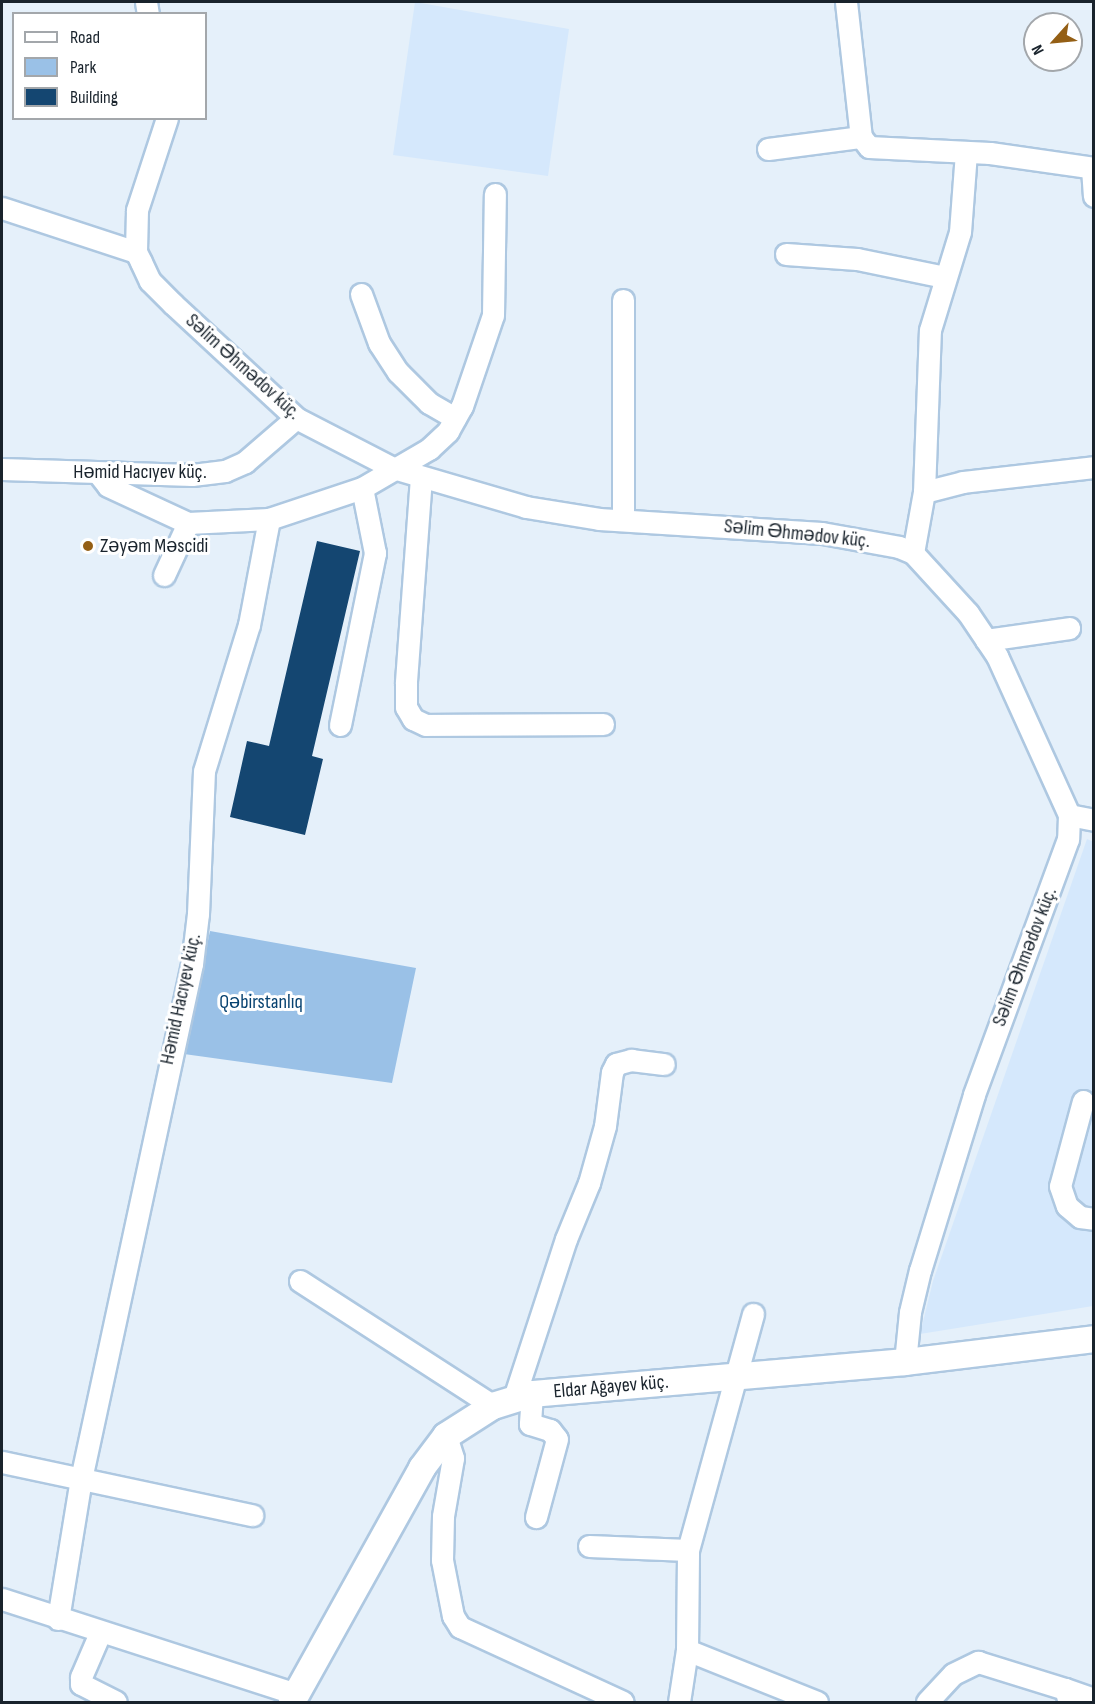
<!DOCTYPE html>
<meta charset="utf-8">
<style>
body{margin:0}
#map{position:relative;width:1095px;height:1704px;overflow:hidden;background:#e5f0fa;font-family:"Sofia Sans Condensed",sans-serif}
div>[style]{position:absolute}
.built>*{inset:0;background:#d5e8fc}
.green>*{inset:0;background:#9ac1e7}
.building>*{inset:0;background:#144671}
.roads{filter:drop-shadow(2px 0 #aec8e1) drop-shadow(-2px 0 #aec8e1) drop-shadow(0 2px #aec8e1) drop-shadow(0 -2px #aec8e1)}
.minor>*{height:21px;margin:-10.5px;padding:0 10.5px;transform-origin:10.5px;border-radius:10.5px;background:#fff}
.major>*{height:26px;margin:-13px;padding:0 13px;transform-origin:13px;border-radius:13px;background:#fff}
.dots>*{width:16px;height:16px;translate:-50% -50%;box-sizing:border-box;border:3px solid #fff;border-radius:50%}
span{translate:-50% -50%;white-space:nowrap;text-align:center;line-height:1.15;-webkit-text-stroke:6px #fff;paint-order:stroke}
.street-label{font-size:20px;color:#19232c}
.poi-label{font-size:20px;color:#19232c}
.left{translate:0 -50%;text-align:left}
.park-label{font-size:20px;color:#074270}
.frame{position:absolute;inset:0;border:3px solid #19232c;pointer-events:none}
.legend{position:absolute;left:12px;top:12px;width:195px;height:108px;box-sizing:border-box;background:#fff;border:2px solid #a3a7ab;margin:0;padding:8px 10px;list-style:none;font-size:18px;color:#19232c}
.legend li{display:flex;align-items:center;gap:12px;height:30px}
.legend b{width:30px;border:2px solid #a3a7ab}
.north{position:absolute;left:1023px;top:12px;width:60px;height:60px;box-sizing:border-box;background:#fff;border:2px solid #a3a7ab;border-radius:50%;rotate:243deg;font-size:16px;font-weight:700;line-height:24px;text-align:center;color:#19232c}
.north::after{content:'';display:block;margin:auto;width:21px;height:27px;background:#945f15;clip-path:polygon(50% 0,100% 100%,50% 72%,0 100%)}
</style>
<div id="map">
<div class="built">
<div style="clip-path:polygon(415px 2px,569px 29px,548px 176px,393px 155px)"></div>
<div style="clip-path:polygon(1087px 839px,1094px 842px,1093px 1306px,920px 1334px,933px 1281px)"></div>
</div>
<div class="green">
<div style="clip-path:polygon(210px 931px,416px 968px,392px 1083px,184px 1054px)"></div>
</div>
<div class="building">
<div style="clip-path:polygon(317px 541px,360px 551px,312px 756px,323px 759px,305px 835px,230px 817px,247px 741px,269px 746px)"></div>
</div>
<div class="roads">
<div class="minor">
<div style="left:146px;top:2px;width:12px;rotate:81deg"></div>
<div style="left:846px;top:2px;width:136px;rotate:83.7deg"></div>
<div style="left:861px;top:137px;width:13px;rotate:51deg"></div>
<div style="left:869px;top:147px;width:121px;rotate:2.8deg"></div>
<div style="left:990px;top:153px;width:105px;rotate:8.2deg"></div>
<div style="left:167px;top:118px;width:97px;rotate:108.1deg"></div>
<div style="left:137px;top:210px;width:42px;rotate:91.4deg"></div>
<div style="left:136px;top:252px;width:11px;rotate:63deg"></div>
<div style="left:141px;top:262px;width:21px;rotate:65deg"></div>
<div style="left:150px;top:281px;width:33px;rotate:45deg"></div>
<div style="left:173px;top:304px;width:168px;rotate:42.8deg"></div>
<div style="left:296px;top:418px;width:109px;rotate:27.3deg"></div>
<div style="left:393px;top:468px;width:139px;rotate:16.3deg"></div>
<div style="left:526px;top:507px;width:74px;rotate:9.3deg"></div>
<div style="left:599px;top:519px;width:223px;rotate:3.6deg"></div>
<div style="left:822px;top:533px;width:78px;rotate:10.3deg"></div>
<div style="left:899px;top:547px;width:15px;rotate:23deg"></div>
<div style="left:913px;top:553px;width:81px;rotate:47.5deg"></div>
<div style="left:968px;top:613px;width:52px;rotate:56deg"></div>
<div style="left:997px;top:656px;width:175px;rotate:65.6deg"></div>
<div style="left:1069px;top:815px;width:24px;rotate:92deg"></div>
<div style="left:1068px;top:839px;width:273px;rotate:110.2deg"></div>
<div style="left:974px;top:1095px;width:183px;rotate:107.1deg"></div>
<div style="left:920px;top:1270px;width:43px;rotate:103.4deg"></div>
<div style="left:910px;top:1312px;width:50px;rotate:95.7deg"></div>
<div style="left:768px;top:149px;width:94px;rotate:-7.4deg"></div>
<div style="left:1092px;top:168px;width:28px;rotate:86deg"></div>
<div style="left:2px;top:208px;width:141px;rotate:18.2deg"></div>
<div style="left:786px;top:254px;width:71px;rotate:4deg"></div>
<div style="left:857px;top:259px;width:90px;rotate:11.6deg"></div>
<div style="left:361px;top:294px;width:52px;rotate:69.8deg"></div>
<div style="left:379px;top:343px;width:35px;rotate:57deg"></div>
<div style="left:398px;top:372px;width:44px;rotate:45deg"></div>
<div style="left:429px;top:403px;width:30px;rotate:30deg"></div>
<div style="left:623px;top:300px;width:220px;rotate:90deg"></div>
<div style="left:2px;top:469px;width:190px;rotate:1.8deg"></div>
<div style="left:192px;top:475px;width:33px;rotate:-7deg"></div>
<div style="left:225px;top:471px;width:22px;rotate:-24deg"></div>
<div style="left:245px;top:462px;width:67px;rotate:-40.8deg"></div>
<div style="left:98px;top:473px;width:16px;rotate:52deg"></div>
<div style="left:108px;top:486px;width:88px;rotate:24.8deg"></div>
<div style="left:188px;top:523px;width:81px;rotate:-2.8deg"></div>
<div style="left:269px;top:519px;width:98px;rotate:-18.4deg"></div>
<div style="left:362px;top:488px;width:78px;rotate:-30.2deg"></div>
<div style="left:429px;top:449px;width:26px;rotate:-43deg"></div>
<div style="left:448px;top:431px;width:29px;rotate:-61deg"></div>
<div style="left:462px;top:406px;width:96px;rotate:-71.2deg"></div>
<div style="left:493px;top:315px;width:121px;rotate:-89.1deg"></div>
<div style="left:421px;top:477px;width:207px;rotate:94.2deg"></div>
<div style="left:406px;top:683px;width:24px;rotate:90deg"></div>
<div style="left:406px;top:707px;width:14px;rotate:60deg"></div>
<div style="left:413px;top:719px;width:14px;rotate:25deg"></div>
<div style="left:426px;top:725px;width:177px;rotate:-0.3deg"></div>
<div style="left:924px;top:492px;width:162px;rotate:-87.9deg"></div>
<div style="left:930px;top:330px;width:102px;rotate:-73deg"></div>
<div style="left:960px;top:232px;width:80px;rotate:-85.7deg"></div>
<div style="left:913px;top:553px;width:62px;rotate:-79.8deg"></div>
<div style="left:924px;top:492px;width:40px;rotate:-14.4deg"></div>
<div style="left:963px;top:482px;width:132px;rotate:-6.5deg"></div>
<div style="left:164px;top:575px;width:57px;rotate:-65.2deg"></div>
<div style="left:986px;top:640px;width:84px;rotate:-8.2deg"></div>
<div style="left:340px;top:725px;width:176px;rotate:-78.5deg"></div>
<div style="left:375px;top:553px;width:66px;rotate:-101.3deg"></div>
<div style="left:1069px;top:815px;width:25px;rotate:11deg"></div>
<div style="left:1083px;top:1101px;width:88px;rotate:105.1deg"></div>
<div style="left:1060px;top:1186px;width:21px;rotate:71deg"></div>
<div style="left:1067px;top:1206px;width:17px;rotate:40deg"></div>
<div style="left:1080px;top:1217px;width:14px;rotate:8deg"></div>
<div style="left:300px;top:1281px;width:230px;rotate:32.9deg"></div>
<div style="left:532px;top:1394px;width:30px;rotate:94deg"></div>
<div style="left:530px;top:1424px;width:21px;rotate:17deg"></div>
<div style="left:550px;top:1430px;width:11px;rotate:52deg"></div>
<div style="left:557px;top:1439px;width:81px;rotate:105.1deg"></div>
<div style="left:514px;top:1398px;width:167px;rotate:-71.9deg"></div>
<div style="left:566px;top:1239px;width:61px;rotate:-67.7deg"></div>
<div style="left:589px;top:1183px;width:59px;rotate:-74.3deg"></div>
<div style="left:605px;top:1126px;width:54px;rotate:-82.6deg"></div>
<div style="left:612px;top:1072px;width:9px;rotate:-63deg"></div>
<div style="left:616px;top:1064px;width:16px;rotate:-15deg"></div>
<div style="left:631px;top:1060px;width:33px;rotate:7deg"></div>
<div style="left:446px;top:1436px;width:23px;rotate:72deg"></div>
<div style="left:453px;top:1458px;width:59px;rotate:99.8deg"></div>
<div style="left:443px;top:1516px;width:44px;rotate:91.3deg"></div>
<div style="left:442px;top:1560px;width:57px;rotate:78.9deg"></div>
<div style="left:453px;top:1616px;width:13px;rotate:58deg"></div>
<div style="left:460px;top:1627px;width:179px;rotate:24.7deg"></div>
<div style="left:2px;top:1462px;width:256px;rotate:12deg"></div>
<div style="left:589px;top:1546px;width:99px;rotate:2.3deg"></div>
<div style="left:2px;top:1599px;width:310px;rotate:17.9deg"></div>
<div style="left:58px;top:1619px;width:142px;rotate:-80.7deg"></div>
<div style="left:81px;top:1479px;width:527px;rotate:-77.84deg"></div>
<div style="left:192px;top:964px;width:50px;rotate:-83.2deg"></div>
<div style="left:198px;top:914px;width:143px;rotate:-87.6deg"></div>
<div style="left:204px;top:771px;width:153px;rotate:-72.9deg"></div>
<div style="left:249px;top:625px;width:108px;rotate:-79.3deg"></div>
<div style="left:100px;top:1633px;width:48px;rotate:113.4deg"></div>
<div style="left:81px;top:1677px;width:7px;rotate:90deg"></div>
<div style="left:81px;top:1684px;width:39px;rotate:27deg"></div>
<div style="left:687px;top:1650px;width:140px;rotate:21.8deg"></div>
<div style="left:1065px;top:1689px;width:31px;rotate:19deg"></div>
<div style="left:679px;top:1702px;width:53px;rotate:-81.3deg"></div>
<div style="left:687px;top:1650px;width:100px;rotate:-89.4deg"></div>
<div style="left:688px;top:1550px;width:245px;rotate:-74.6deg"></div>
<div style="left:927px;top:1702px;width:38px;rotate:-47deg"></div>
<div style="left:953px;top:1674px;width:28px;rotate:-26deg"></div>
<div style="left:978px;top:1662px;width:91px;rotate:17.2deg"></div>
<div style="left:1065px;top:1689px;width:14px;rotate:73deg"></div>
</div>
<div class="major">
<div style="left:292px;top:1702px;width:268px;rotate:-60.9deg"></div>
<div style="left:422px;top:1468px;width:40px;rotate:-53deg"></div>
<div style="left:446px;top:1436px;width:56px;rotate:-32.6deg"></div>
<div style="left:493px;top:1406px;width:41px;rotate:-17.1deg"></div>
<div style="left:532px;top:1394px;width:374px;rotate:-4.9deg"></div>
<div style="left:905px;top:1362px;width:190px;rotate:-6.9deg"></div>
</div>
</div>
<div class="dots">
<div style="left:88px;top:546px;background:#945f15"></div>
</div>
<div class="street-label">
<span style="left:243px;top:367px;rotate:42deg">Səlim Əhmədov küç.</span>
<span style="left:140px;top:472px">Həmid Hacıyev küç.</span>
<span style="left:797px;top:534px;rotate:6deg">Səlim Əhmədov küç.</span>
<span style="left:1025px;top:957px;rotate:-69deg">Səlim Əhmədov küç.</span>
<span style="left:181px;top:999px;rotate:-78deg">Həmid Hacıyev küç.</span>
<span style="left:611px;top:1387px;rotate:-5deg">Eldar Ağayev küç.</span>
</div>
<div class="poi-label">
<span class="left" style="left:100px;top:546px">Zəyəm Məscidi</span>
</div>
<div class="park-label">
<span style="left:261px;top:1002px">Qəbirstanlıq</span>
</div>
<div class="frame"></div>
<ul class="legend">
<li><b style="height:8px;background:#fff"></b>Road</li>
<li><b style="height:16px;background:#9ac1e7"></b>Park</li>
<li><b style="height:16px;background:#144671"></b>Building</li>
</ul>
<div class="north">N</div>
</div>
